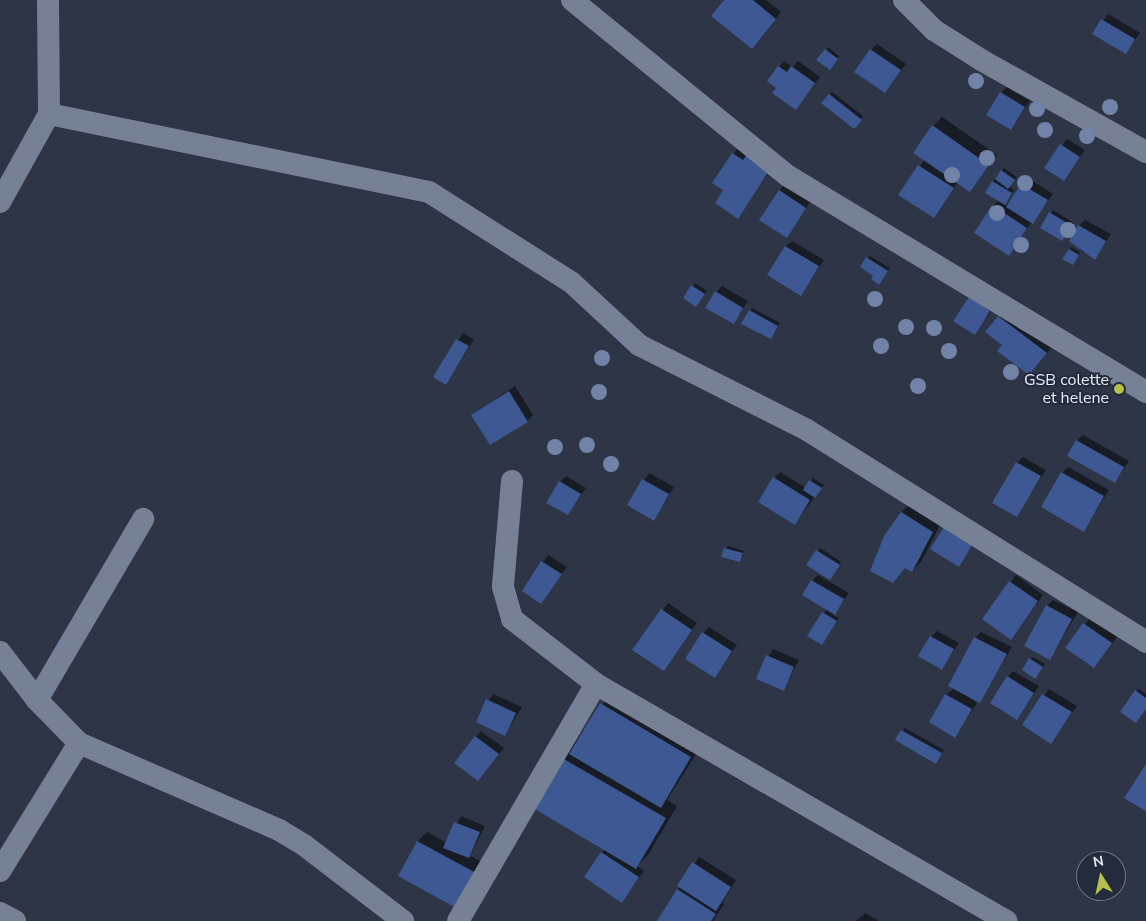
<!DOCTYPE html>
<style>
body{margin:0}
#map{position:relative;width:1146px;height:921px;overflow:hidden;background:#2d3547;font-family:"Nunito Sans",sans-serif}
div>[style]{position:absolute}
.shadow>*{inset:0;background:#0007}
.building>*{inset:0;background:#3d5892}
.minor>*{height:22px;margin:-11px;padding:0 11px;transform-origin:11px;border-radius:11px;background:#778196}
.trees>*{width:16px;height:16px;margin:-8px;border-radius:50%;background:#7283a8}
.dots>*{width:14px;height:14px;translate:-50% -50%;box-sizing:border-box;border:2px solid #232b3c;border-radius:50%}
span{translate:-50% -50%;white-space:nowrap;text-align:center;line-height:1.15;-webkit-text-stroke:4px #232b3c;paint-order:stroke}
.poi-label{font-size:16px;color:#e8eefa}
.right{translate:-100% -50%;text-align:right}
.north{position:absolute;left:1076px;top:851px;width:50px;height:50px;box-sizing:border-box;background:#232b3c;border:1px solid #727988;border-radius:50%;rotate:350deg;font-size:14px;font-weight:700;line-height:20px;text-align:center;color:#e8eefa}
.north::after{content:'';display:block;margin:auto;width:18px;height:22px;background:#b6c149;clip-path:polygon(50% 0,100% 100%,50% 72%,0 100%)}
</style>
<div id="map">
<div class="shadow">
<div style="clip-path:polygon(726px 0,766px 0,781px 12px,758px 42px)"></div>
<div style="clip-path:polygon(1108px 14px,1140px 33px,1126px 52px,1094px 33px)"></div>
<div style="clip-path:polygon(877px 44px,906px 64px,885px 91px,871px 50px)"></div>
<div style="clip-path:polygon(828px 47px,839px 56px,832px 65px,826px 50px)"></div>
<div style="clip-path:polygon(784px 61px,793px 67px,798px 61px,820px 77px,795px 108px,778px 87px,779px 67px)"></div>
<div style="clip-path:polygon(1007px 87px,1030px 101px,1011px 129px,1001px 93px)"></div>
<div style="clip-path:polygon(832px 92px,863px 116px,857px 125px,823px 103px)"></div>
<div style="clip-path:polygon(942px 117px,997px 155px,970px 190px,958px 182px,934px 217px,899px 195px,925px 159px,933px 126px)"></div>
<div style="clip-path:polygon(1067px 139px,1085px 150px,1064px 179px,1046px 167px)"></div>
<div style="clip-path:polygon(739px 148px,775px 163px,738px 217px,725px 190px,733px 154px)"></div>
<div style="clip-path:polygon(1004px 168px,1017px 177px,1009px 187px,1014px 190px,1004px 204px,1008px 206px,1028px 178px,1053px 194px,1008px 254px,993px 206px,999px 200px,993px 182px)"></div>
<div style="clip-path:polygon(785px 185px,811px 201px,786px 236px,779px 191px)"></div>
<div style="clip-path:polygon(1053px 210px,1074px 223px,1062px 240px,1041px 227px)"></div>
<div style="clip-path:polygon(1085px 220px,1111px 234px,1095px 258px,1081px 251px,1079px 226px)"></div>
<div style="clip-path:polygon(792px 241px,824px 260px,800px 294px,786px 246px)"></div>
<div style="clip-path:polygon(1072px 247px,1080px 252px,1075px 261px,1069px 249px)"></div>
<div style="clip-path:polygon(870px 256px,890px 268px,882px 280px,875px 275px,867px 258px)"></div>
<div style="clip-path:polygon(695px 283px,707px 291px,696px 306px,684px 298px)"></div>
<div style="clip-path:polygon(722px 286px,748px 301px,734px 322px,716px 292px)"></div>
<div style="clip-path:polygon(996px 305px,974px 334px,954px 321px)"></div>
<div style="clip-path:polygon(752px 308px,780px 323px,773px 335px,750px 311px)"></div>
<div style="clip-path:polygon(1005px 311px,1052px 347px,1035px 368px,1004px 344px,999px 317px)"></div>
<div style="clip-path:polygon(463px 333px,474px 340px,446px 383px,435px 377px)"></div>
<div style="clip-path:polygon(515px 386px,533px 415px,527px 421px,472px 415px)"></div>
<div style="clip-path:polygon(1083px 435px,1129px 461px,1115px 481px,1077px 441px)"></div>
<div style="clip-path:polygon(1023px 457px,1046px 470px,1016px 515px,1017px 463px)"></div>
<div style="clip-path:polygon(1068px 467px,1109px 490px,1084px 530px,1062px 473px)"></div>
<div style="clip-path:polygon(780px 472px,806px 488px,813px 478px,824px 485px,795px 523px,774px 478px)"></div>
<div style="clip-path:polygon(649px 473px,674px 487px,654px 519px,628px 505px)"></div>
<div style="clip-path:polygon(566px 476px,586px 488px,567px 514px,560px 482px)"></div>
<div style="clip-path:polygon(911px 503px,941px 523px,921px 562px,912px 571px,906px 567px,893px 581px,902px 512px)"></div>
<div style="clip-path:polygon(951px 522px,978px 538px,959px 565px)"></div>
<div style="clip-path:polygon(728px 546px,744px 551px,742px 558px,740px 561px,725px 549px)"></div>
<div style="clip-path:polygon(820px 548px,841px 562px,832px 576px,808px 564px)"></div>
<div style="clip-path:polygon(548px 555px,567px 567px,541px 602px,523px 590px)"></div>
<div style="clip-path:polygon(818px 575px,849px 593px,833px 615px,839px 618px,822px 644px,809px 636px,827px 609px,812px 581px)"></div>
<div style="clip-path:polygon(1016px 575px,1043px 595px,1011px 638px,983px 619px)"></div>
<div style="clip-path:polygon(1053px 600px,1078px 612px,1050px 658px,1047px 606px)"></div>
<div style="clip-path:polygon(668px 603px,697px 623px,664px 670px,634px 650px)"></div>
<div style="clip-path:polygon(1090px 618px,1117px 637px,1094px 667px,1067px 648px)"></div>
<div style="clip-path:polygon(709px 627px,737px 645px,714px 676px,703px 633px)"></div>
<div style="clip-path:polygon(937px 631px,959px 643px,942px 668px,931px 637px)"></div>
<div style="clip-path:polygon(981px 632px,1012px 647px,980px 701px,960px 691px,977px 703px,955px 736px,946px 695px,954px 688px,975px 638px)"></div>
<div style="clip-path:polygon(773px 649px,799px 660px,784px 689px,757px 679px)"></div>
<div style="clip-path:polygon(1033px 657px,1045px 664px,1038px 674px,1030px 659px)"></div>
<div style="clip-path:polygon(1013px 671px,1039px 686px,1017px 718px,1008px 677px)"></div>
<div style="clip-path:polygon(1049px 689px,1077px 706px,1051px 742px,1024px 725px)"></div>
<div style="clip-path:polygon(1139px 689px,1146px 694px,1146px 708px,1136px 691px)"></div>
<div style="clip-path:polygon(493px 694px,522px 707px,505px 734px,477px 722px)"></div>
<div style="clip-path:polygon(610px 695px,700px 748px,667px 800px,677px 806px,648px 855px,637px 866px,644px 871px,622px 901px,602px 853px,605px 849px,563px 759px)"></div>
<div style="clip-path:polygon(905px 728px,944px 750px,936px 762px,897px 739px)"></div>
<div style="clip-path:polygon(481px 731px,504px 748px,478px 780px,476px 737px)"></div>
<div style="clip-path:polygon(461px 816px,485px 826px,470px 856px,484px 863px,465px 897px,399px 875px,418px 841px,427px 832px,447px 843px)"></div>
<div style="clip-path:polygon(699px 857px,736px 880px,722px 903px,724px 904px,713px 921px,658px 921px)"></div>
<div style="clip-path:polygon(865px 913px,879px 921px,856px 921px)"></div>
</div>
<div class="building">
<div style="clip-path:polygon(724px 0,753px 0,776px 19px,752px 49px,711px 16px)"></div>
<div style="clip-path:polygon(1101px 19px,1135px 39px,1126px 54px,1092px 34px)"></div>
<div style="clip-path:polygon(825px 49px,838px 59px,830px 70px,816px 60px)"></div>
<div style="clip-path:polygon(870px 49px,901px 70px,885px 93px,854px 72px)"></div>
<div style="clip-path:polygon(778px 66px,787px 72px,791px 66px,815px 83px,796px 110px,772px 93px,776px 88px,767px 81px)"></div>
<div style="clip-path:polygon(1000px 92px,1025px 107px,1011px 130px,986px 115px)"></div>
<div style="clip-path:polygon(829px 94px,862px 120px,854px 129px,821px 103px)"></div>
<div style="clip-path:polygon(932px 125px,989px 165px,970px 192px,913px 153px)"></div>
<div style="clip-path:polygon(1060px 144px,1080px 157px,1064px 181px,1044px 168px)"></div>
<div style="clip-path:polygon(732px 153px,743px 160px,747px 154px,770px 169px,738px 219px,715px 203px,723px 190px,712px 183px)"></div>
<div style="clip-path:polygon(918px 165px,954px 188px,934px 218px,898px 195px)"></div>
<div style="clip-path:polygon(1001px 170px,1015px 180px,1008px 189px,995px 179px)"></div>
<div style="clip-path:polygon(992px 181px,1012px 193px,1005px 205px,985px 193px)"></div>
<div style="clip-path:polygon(1021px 184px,1048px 200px,1033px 224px,1006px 207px)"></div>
<div style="clip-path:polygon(779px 190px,806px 208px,787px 238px,759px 220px)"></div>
<div style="clip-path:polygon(992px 205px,1027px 228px,1009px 256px,974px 233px)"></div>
<div style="clip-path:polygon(1049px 212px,1072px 226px,1062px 241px,1040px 228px)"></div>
<div style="clip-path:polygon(1078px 225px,1106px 241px,1095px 260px,1069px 241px)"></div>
<div style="clip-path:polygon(785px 246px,819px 266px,801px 296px,767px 275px)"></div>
<div style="clip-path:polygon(1069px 249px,1079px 255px,1073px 265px,1062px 259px)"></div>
<div style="clip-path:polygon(866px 257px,888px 271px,879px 285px,871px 279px,873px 276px,860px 267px)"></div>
<div style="clip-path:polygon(691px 285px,705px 294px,696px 307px,683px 298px)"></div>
<div style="clip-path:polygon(715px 291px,743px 308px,734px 324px,705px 308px)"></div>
<div style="clip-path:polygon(969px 297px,990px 311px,975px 335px,953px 321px)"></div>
<div style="clip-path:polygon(749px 310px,778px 326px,771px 339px,741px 324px)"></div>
<div style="clip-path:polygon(998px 316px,1047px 353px,1029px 375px,997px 351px,1002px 345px,985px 332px)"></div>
<div style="clip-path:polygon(456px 339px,469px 346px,446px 385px,433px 377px)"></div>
<div style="clip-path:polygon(509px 391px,528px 422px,490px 445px,471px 415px)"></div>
<div style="clip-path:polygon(1076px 440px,1124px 467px,1115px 483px,1067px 456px)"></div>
<div style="clip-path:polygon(1016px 462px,1041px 476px,1017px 517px,992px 503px)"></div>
<div style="clip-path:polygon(1061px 472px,1104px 496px,1084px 532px,1041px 507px)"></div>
<div style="clip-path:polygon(773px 477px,810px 500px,795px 525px,758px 502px)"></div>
<div style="clip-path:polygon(642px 479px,669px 494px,654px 521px,627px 505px)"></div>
<div style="clip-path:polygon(809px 480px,822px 488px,815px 498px,803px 490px)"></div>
<div style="clip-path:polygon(559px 481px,581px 494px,568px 515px,546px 503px)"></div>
<div style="clip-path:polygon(901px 512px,933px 532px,912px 572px,905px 568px,893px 583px,870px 571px,884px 536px)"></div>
<div style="clip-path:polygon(944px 527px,973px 544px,959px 567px,930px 549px)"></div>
<div style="clip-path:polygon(724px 548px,743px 553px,740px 562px,721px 557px)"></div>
<div style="clip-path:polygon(816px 550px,840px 565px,830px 580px,806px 565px)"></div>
<div style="clip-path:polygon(541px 561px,562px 574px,541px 604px,522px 591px)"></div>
<div style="clip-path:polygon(811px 580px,844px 599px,835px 615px,802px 595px)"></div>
<div style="clip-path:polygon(1009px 581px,1038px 601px,1011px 640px,982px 619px)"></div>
<div style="clip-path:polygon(1046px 605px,1072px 619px,1050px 660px,1024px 646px)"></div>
<div style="clip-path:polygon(661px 609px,692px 630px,664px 671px,632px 650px)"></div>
<div style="clip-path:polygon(822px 612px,837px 621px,822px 645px,807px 636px)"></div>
<div style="clip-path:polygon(1083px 623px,1112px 643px,1094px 668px,1065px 648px)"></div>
<div style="clip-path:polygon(702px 632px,732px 651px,715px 678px,685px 659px)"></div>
<div style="clip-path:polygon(930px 636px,954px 649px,942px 670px,918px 656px)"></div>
<div style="clip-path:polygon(974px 637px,1007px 654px,980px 703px,948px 686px)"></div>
<div style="clip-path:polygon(766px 655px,794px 667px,784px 691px,756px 679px)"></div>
<div style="clip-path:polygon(1029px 658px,1043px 667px,1035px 679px,1022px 670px)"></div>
<div style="clip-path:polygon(1007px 676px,1034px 693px,1017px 720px,990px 703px)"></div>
<div style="clip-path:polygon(1135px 690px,1146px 698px,1146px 709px,1136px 723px,1120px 712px)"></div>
<div style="clip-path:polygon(945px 694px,972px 709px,955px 738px,929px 722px)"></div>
<div style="clip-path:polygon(1042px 694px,1072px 712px,1051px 744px,1022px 725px)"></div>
<div style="clip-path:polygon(486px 699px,516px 713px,505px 736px,476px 722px)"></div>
<div style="clip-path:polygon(600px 703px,691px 757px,661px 808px,569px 754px)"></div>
<div style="clip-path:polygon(901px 730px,942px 753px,936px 764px,895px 740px)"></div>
<div style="clip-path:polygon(475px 736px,499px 754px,478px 781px,454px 763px)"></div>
<div style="clip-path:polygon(562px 758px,666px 818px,636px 869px,533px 808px)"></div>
<div style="clip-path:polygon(1146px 764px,1146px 810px,1145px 811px,1124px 798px)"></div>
<div style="clip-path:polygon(454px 822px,480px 832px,469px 858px,443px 848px)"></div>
<div style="clip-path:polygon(417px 841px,476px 873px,456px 908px,398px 876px)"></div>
<div style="clip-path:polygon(601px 852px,639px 877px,622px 903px,584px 877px)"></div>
<div style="clip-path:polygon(692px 862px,731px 887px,716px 911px,677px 886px)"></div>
<div style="clip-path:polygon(677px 889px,716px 914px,711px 921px,657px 921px)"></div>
</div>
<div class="minor">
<div style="left:48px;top:0;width:114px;rotate:89.5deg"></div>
<div style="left:49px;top:114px;width:388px;rotate:11.6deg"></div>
<div style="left:429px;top:192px;width:168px;rotate:32.4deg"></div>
<div style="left:571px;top:282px;width:93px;rotate:42.8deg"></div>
<div style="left:639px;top:345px;width:188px;rotate:26.8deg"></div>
<div style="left:807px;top:430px;width:400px;rotate:32deg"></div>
<div style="left:572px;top:0;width:279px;rotate:39.2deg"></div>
<div style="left:788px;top:176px;width:418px;rotate:31.1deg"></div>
<div style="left:904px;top:0;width:42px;rotate:45deg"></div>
<div style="left:934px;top:30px;width:58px;rotate:32.3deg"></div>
<div style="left:983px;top:61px;width:187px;rotate:29.2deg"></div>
<div style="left:0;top:202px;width:101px;rotate:-60.9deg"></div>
<div style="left:512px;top:481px;width:106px;rotate:94.9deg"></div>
<div style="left:503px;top:587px;width:33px;rotate:74deg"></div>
<div style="left:512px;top:619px;width:106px;rotate:37.7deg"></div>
<div style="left:596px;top:684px;width:474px;rotate:30deg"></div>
<div style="left:0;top:652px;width:61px;rotate:52.4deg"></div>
<div style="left:37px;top:700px;width:60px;rotate:45.7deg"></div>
<div style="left:79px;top:743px;width:218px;rotate:23.5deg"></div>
<div style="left:279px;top:830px;width:29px;rotate:31deg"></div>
<div style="left:304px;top:845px;width:125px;rotate:37.5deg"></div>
<div style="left:37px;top:700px;width:210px;rotate:-59.6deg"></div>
<div style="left:0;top:871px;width:150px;rotate:-58.3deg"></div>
<div style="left:0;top:913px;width:17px;rotate:28deg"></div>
<div style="left:458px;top:921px;width:274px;rotate:-59.8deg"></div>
</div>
<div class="trees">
<div style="left:976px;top:81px"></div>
<div style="left:1110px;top:107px"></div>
<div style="left:1037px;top:109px"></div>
<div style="left:1045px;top:130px"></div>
<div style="left:1087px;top:136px"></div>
<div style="left:987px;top:158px"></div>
<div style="left:952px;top:175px"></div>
<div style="left:1025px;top:183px"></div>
<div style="left:997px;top:213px"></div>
<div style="left:1068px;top:230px"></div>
<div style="left:1021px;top:245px"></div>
<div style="left:875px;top:299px"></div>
<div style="left:906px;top:327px"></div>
<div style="left:934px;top:328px"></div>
<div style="left:881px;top:346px"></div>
<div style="left:949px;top:351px"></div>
<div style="left:602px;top:358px"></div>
<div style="left:1011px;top:372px"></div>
<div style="left:918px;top:386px"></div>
<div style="left:599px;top:392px"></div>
<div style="left:587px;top:445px"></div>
<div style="left:555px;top:447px"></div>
<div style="left:611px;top:464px"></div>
</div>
<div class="dots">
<div style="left:1119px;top:389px;background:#b6c149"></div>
</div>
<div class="poi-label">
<span class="right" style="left:1109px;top:389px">GSB colette<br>et helene</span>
</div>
<div class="north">N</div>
</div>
